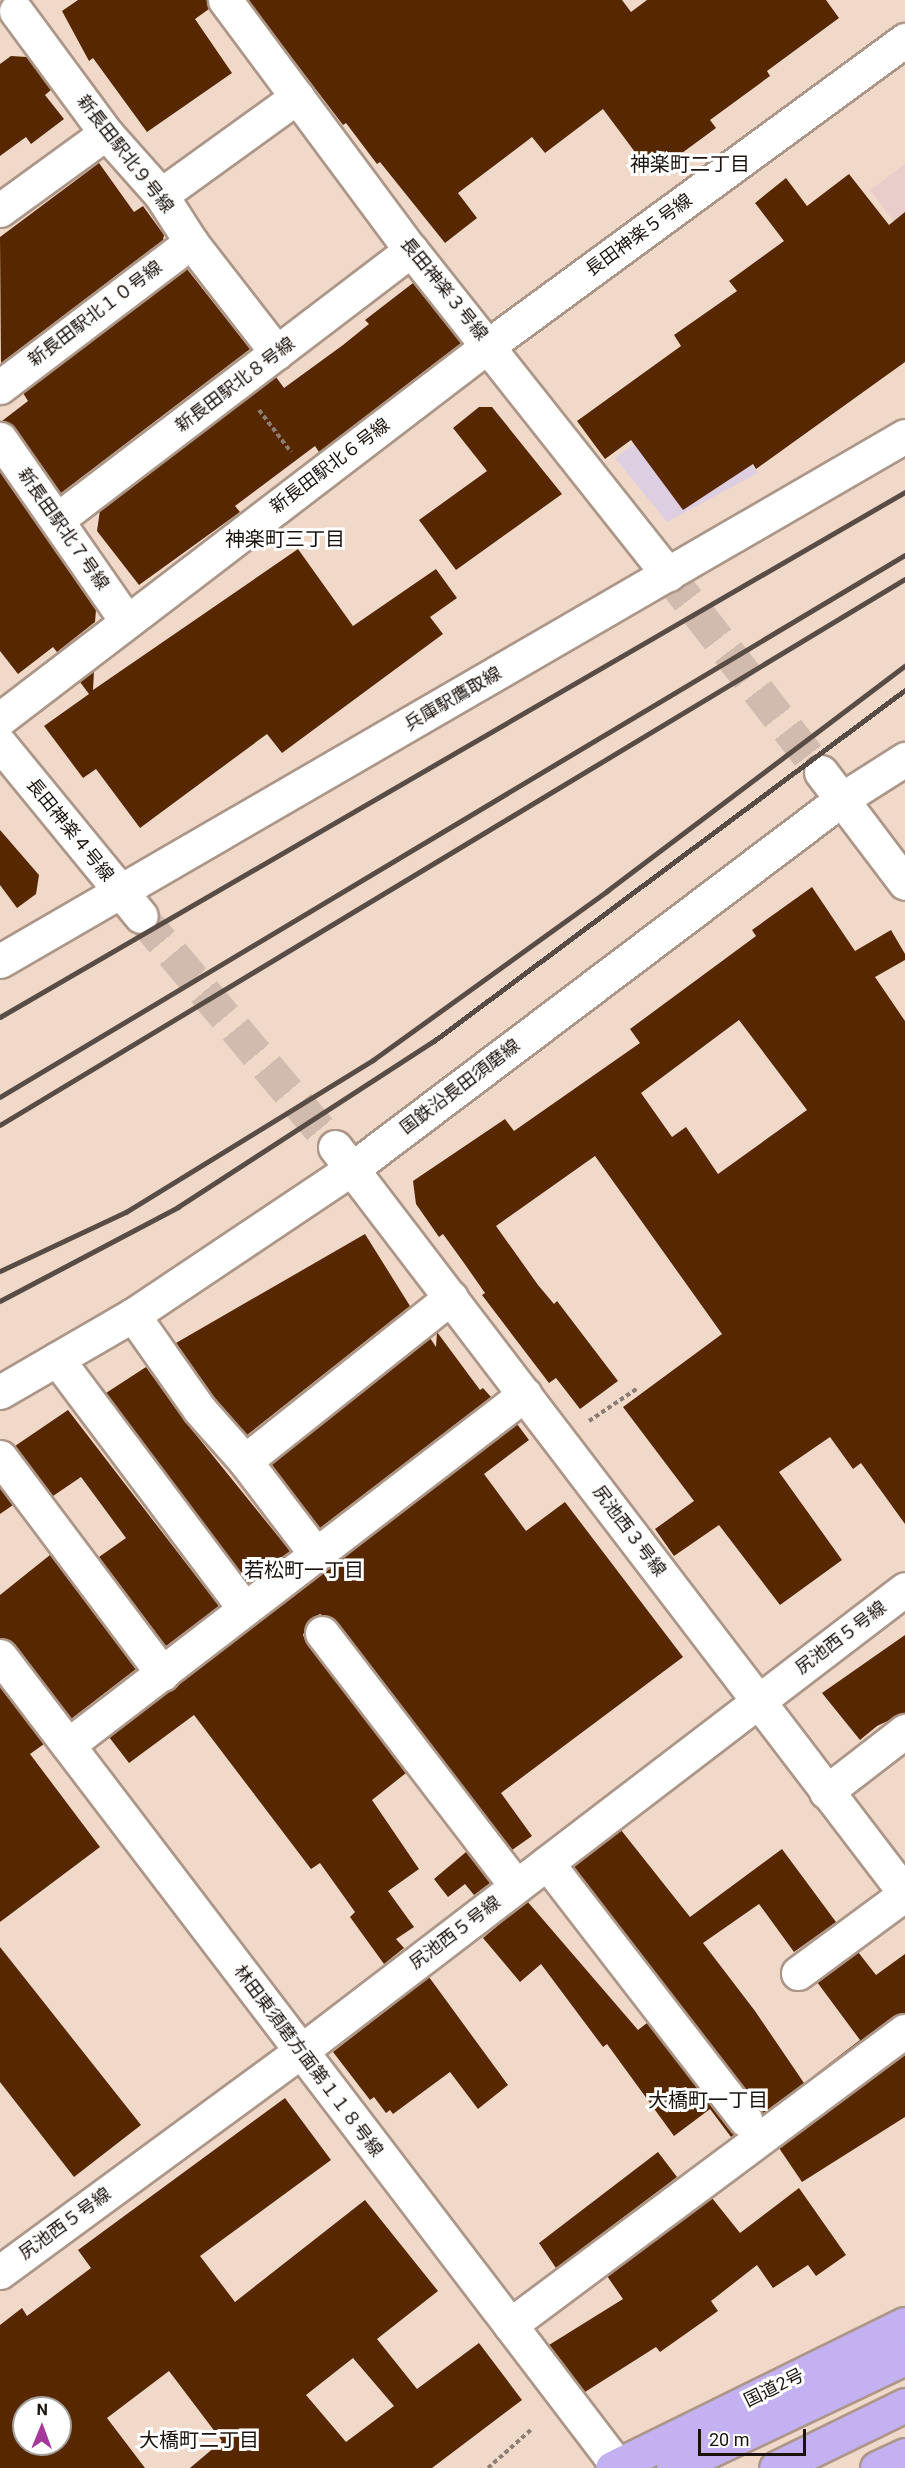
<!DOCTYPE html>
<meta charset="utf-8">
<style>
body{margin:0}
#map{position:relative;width:905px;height:2468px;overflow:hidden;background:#f1d9ca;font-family:Roboto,"Noto Sans JP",sans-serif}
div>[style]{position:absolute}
.commercial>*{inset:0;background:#decee1}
.education>*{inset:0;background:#e8cdcb}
.building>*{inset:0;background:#572800}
.minor-tunnel>*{height:33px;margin-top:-16.5px;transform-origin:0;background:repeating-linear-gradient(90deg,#d1bbae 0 33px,transparent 0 49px)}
.path>*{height:4px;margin-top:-2px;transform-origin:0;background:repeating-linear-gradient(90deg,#8e7d73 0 4.5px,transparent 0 7.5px)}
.roads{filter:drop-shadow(2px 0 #ac9688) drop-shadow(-2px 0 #ac9688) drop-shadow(0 2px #ac9688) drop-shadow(0 -2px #ac9688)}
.minor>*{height:33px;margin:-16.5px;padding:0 16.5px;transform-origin:16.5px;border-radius:16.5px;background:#fff}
.highway>*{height:33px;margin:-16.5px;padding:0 16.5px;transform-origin:16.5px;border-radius:16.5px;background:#c3b1f2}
.rail>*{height:4.5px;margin:-2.25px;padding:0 2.25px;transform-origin:2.25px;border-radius:2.25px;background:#584c44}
span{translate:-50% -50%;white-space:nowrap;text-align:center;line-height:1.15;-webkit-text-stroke:6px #fff;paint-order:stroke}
.street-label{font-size:18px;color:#1a120d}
.neighbourhood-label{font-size:20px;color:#1a120d}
.north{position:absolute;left:12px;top:2396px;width:60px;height:60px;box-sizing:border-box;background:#fff;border:2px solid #a3a09e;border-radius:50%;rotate:1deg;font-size:16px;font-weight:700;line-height:24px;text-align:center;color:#1a120d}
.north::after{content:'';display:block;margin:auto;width:21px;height:27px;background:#a43999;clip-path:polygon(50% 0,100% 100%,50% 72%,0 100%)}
.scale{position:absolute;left:698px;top:2429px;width:108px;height:27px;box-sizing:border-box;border:3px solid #1a120d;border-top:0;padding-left:8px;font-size:18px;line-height:21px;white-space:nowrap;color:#1a120d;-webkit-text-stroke:4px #fff;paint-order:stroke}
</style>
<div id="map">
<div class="commercial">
<div style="clip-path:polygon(700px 395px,758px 473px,667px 522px,615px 458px)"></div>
</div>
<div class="education">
<div style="clip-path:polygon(905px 164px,905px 236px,870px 190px)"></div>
</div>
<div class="building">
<div style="clip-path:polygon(78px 0,207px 0,209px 9px,195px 19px,232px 73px,147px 132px,93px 58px,89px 61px,62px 11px)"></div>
<div style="clip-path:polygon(248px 0,622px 0,631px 12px,647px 0,826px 0,839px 18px,767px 71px,770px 76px,710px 120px,716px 128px,652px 175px,603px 109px,545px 153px,532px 137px,458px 193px,477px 218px,445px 243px,380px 162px,377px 164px,346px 123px,343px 125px)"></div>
<div style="clip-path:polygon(11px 56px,27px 57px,51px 90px,45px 95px,64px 119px,31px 144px,26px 137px,0 156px,0 64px)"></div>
<div style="clip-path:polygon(99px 163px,134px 212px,143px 206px,164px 235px,163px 240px,1px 363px,0 237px)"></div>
<div style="clip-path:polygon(849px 174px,889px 225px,905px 212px,905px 362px,756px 469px,753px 464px,683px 510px,631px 440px,605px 459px,577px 421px,681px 346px,674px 335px,737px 291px,729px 281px,784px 241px,755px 203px,786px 178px,807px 206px)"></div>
<div style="clip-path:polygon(187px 269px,250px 349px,61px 493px,15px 428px,2px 421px,28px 401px,23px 393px)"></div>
<div style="clip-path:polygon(413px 283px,461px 343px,319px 452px,315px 446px,235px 506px,240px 512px,139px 585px,97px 531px,100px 510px,276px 377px,284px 388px,343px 345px,369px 324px,365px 320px)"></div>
<div style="clip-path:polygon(479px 407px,492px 407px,562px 494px,456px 570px,419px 520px,487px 471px,453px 428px)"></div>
<div style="clip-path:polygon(0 472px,96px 610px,95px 622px,57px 652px,53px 647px,18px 674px,0 651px)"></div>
<div style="clip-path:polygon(298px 549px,353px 626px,436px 569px,457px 598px,430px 617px,443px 634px,282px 753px,267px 734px,140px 828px,96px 769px,83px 778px,44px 726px,89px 694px,80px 682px,94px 671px,93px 690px)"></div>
<div style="clip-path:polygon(0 830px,39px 875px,36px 894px,17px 908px,0 885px)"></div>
<div style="clip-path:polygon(evenodd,812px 887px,855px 951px,891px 930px,905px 954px,905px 960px,875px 977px,905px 1021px,905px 1524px,861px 1463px,853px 1469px,830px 1437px,779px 1472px,842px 1560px,780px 1605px,719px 1525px,674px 1556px,655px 1529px,694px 1501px,623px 1407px,722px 1334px,595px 1156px,496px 1226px,538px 1285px,554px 1304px,557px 1301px,618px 1381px,580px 1409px,556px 1378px,549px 1383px,482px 1295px,485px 1293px,464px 1263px,443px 1234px,439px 1237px,416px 1204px,413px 1181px,505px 1119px,514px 1131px,640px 1043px,630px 1029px,756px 936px,752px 930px,812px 887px,739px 1020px,807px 1110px,718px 1174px,686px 1127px,672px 1137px,641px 1093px,739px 1020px)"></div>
<div style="clip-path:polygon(365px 1234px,410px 1306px,247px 1435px,214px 1397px,176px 1343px)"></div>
<div style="clip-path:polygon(437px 1332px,480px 1390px,483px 1388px,491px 1397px,320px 1528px,271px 1464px,430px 1338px,436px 1347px)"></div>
<div style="clip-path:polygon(146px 1367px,184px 1420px,290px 1551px,248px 1583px,106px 1393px)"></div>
<div style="clip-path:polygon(68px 1410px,219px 1606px,166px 1646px,99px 1557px,126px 1538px,81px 1477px,53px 1496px,15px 1446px)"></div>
<div style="clip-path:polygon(517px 1424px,529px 1440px,484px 1474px,526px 1531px,565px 1502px,683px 1657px,501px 1793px,532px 1836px,512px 1850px,337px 1622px,320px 1614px,310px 1619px,303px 1635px,307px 1644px,406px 1773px,372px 1800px,419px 1869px,388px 1891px,414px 1927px,396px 1939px,404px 1948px,384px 1964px,350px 1917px,355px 1912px,320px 1863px,311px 1869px,194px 1715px,129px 1763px,109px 1737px)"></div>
<div style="clip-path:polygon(0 1488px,13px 1505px,0 1514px)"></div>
<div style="clip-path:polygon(50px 1555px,136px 1669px,71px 1719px,15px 1645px,0 1638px,0 1595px)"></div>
<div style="clip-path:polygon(905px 1635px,905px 1713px,877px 1726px,860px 1740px,822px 1693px)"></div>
<div style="clip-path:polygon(0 1687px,44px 1744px,30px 1754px,100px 1847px,0 1922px)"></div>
<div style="clip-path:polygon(621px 1830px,690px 1917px,782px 1849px,836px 1922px,794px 1952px,759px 1904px,703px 1943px,755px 2011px,804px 2083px,762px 2114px,574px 1867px)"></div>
<div style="clip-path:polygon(466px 1852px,490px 1883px,474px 1895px,465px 1884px,448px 1897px,434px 1879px)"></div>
<div style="clip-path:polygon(527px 1901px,638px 2030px,647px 2023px,735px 2134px,731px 2137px,710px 2109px,674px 2136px,607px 2044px,603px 2047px,541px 1964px,520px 1982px,483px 1938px)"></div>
<div style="clip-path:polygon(0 1947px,141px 2125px,74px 2177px,0 2082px)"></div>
<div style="clip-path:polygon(858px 1952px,876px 1975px,905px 1954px,905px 2013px,894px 2016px,809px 2079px,860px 2040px,817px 1982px)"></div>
<div style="clip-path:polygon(429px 1977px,508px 2085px,478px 2109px,450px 2072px,393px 2114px,390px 2110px,386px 2113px,374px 2097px,370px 2100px,333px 2052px)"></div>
<div style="clip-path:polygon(905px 2054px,905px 2117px,802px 2182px,779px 2148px)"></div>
<div style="clip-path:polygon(evenodd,285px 2098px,331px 2160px,200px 2256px,235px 2302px,365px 2200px,438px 2291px,377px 2339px,417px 2389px,479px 2343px,522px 2400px,432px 2468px,190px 2468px,222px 2441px,169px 2371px,107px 2418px,145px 2468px,0 2468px,0 2325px,22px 2308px,27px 2316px,91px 2268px,78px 2250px,285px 2098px,353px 2358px,394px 2406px,346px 2442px,306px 2395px,353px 2358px,285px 2098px,24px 2408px,60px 2408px,60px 2444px,24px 2444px,24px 2408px)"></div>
<div style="clip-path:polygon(658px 2152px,677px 2177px,556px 2268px,539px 2243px)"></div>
<div style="clip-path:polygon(799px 2188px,846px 2255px,816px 2276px,808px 2265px,773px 2288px,757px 2265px,711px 2301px,718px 2311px,660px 2352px,656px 2347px,585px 2392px,549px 2345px,623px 2299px,607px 2276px,712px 2198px,740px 2233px)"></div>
</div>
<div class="minor-tunnel">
<div style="left:668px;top:574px;width:250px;rotate:52.3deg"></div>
<div style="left:141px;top:916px;width:302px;rotate:50deg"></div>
</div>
<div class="path">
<div style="left:259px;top:410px;width:53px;rotate:52.7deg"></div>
<div style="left:589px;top:1421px;width:59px;rotate:-34deg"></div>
<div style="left:488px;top:2468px;width:59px;rotate:-41.6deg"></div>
</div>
<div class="roads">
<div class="minor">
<div style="left:225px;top:0;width:312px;rotate:53.4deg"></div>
<div style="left:411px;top:250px;width:414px;rotate:51.6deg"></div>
<div style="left:16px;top:11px;width:152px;rotate:53.6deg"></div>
<div style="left:106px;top:133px;width:83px;rotate:48.4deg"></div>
<div style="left:161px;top:195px;width:56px;rotate:57.4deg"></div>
<div style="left:191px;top:242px;width:140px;rotate:52.2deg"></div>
<div style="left:161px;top:195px;width:168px;rotate:-35.8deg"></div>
<div style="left:0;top:210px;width:131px;rotate:-36deg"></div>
<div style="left:0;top:387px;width:240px;rotate:-37.2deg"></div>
<div style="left:0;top:439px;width:221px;rotate:55.2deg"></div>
<div style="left:58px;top:519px;width:444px;rotate:-37.3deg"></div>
<div style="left:0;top:719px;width:616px;rotate:-37.41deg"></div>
<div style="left:489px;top:345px;width:516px;rotate:-36.25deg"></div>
<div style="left:0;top:744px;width:222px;rotate:50.7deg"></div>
<div style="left:821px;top:772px;width:139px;rotate:52.9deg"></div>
<div style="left:0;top:961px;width:1046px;rotate:-30.12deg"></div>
<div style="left:335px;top:1147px;width:939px;rotate:52.62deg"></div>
<div style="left:133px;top:1315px;width:115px;rotate:54.9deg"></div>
<div style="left:199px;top:1409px;width:69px;rotate:48.5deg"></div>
<div style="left:245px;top:1461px;width:116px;rotate:52.7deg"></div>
<div style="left:57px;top:1359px;width:310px;rotate:53.1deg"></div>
<div style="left:0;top:1392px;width:154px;rotate:-30.1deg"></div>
<div style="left:133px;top:1315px;width:265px;rotate:-33.8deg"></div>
<div style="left:353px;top:1168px;width:613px;rotate:-37.04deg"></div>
<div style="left:842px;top:799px;width:75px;rotate:-32.4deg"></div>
<div style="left:0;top:1457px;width:271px;rotate:53.1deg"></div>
<div style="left:245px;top:1461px;width:263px;rotate:-38.5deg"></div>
<div style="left:322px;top:1633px;width:319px;rotate:52.5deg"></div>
<div style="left:0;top:1656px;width:1017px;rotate:52.67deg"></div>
<div style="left:68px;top:1745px;width:576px;rotate:-37.53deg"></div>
<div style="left:826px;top:1792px;width:100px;rotate:-37.7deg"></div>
<div style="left:547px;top:1863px;width:324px;rotate:52.3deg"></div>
<div style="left:798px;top:1973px;width:133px;rotate:-36.4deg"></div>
<div style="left:0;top:2272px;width:373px;rotate:-36.3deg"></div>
<div style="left:301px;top:2051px;width:760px;rotate:-37.41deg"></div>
<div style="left:510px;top:2325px;width:492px;rotate:-36.7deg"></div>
</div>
<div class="highway">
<div style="left:612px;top:2468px;width:326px;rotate:-26.2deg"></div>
<div style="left:673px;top:2468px;width:257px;rotate:-25.4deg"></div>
<div style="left:776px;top:2468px;width:144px;rotate:-26deg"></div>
<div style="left:877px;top:2468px;width:31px;rotate:-25deg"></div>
</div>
</div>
<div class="rail">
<div style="left:0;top:1017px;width:1046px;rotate:-30.12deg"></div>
<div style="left:0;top:1097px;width:1055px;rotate:-30.92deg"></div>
<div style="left:0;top:1125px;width:1057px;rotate:-31.1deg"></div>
<div style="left:0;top:1271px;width:139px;rotate:-25.1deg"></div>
<div style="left:126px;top:1212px;width:290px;rotate:-31.6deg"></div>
<div style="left:373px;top:1060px;width:289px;rotate:-35.8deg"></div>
<div style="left:607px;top:891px;width:373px;rotate:-37.1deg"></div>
<div style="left:0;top:1301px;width:201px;rotate:-27.8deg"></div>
<div style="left:178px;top:1207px;width:305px;rotate:-33deg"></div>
<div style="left:434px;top:1041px;width:587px;rotate:-36.69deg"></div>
</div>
<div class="street-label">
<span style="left:125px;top:154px;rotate:52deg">新長田駅北９号線</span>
<span style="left:639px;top:235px;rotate:-36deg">長田神楽５号線</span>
<span style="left:444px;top:289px;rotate:51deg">長田神楽３号線</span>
<span style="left:95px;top:314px;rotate:-37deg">新長田駅北１０号線</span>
<span style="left:235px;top:385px;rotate:-37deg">新長田駅北８号線</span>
<span style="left:330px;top:466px;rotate:-37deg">新長田駅北６号線</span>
<span style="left:63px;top:529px;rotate:55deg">新長田駅北７号線</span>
<span style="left:453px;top:699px;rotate:-30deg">兵庫駅鷹取線</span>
<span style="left:70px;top:830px;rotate:51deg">長田神楽４号線</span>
<span style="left:460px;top:1087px;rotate:-37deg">国鉄沿長田須磨線</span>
<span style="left:629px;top:1531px;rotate:53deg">尻池西３号線</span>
<span style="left:841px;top:1638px;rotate:-37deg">尻池西５号線</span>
<span style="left:455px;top:1933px;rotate:-37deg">尻池西５号線</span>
<span style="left:308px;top:2061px;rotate:53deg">林田東須磨方面第１１８号線</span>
<span style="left:65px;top:2224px;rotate:-36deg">尻池西５号線</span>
<span style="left:774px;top:2388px;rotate:-26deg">国道2号</span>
</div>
<div class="neighbourhood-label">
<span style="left:690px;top:164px">神楽町二丁目</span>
<span style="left:285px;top:539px">神楽町三丁目</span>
<span style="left:304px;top:1570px">若松町一丁目</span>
<span style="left:708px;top:2100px">大橋町一丁目</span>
<span style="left:199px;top:2440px">大橋町二丁目</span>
</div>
<div class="north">N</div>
<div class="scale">20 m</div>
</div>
